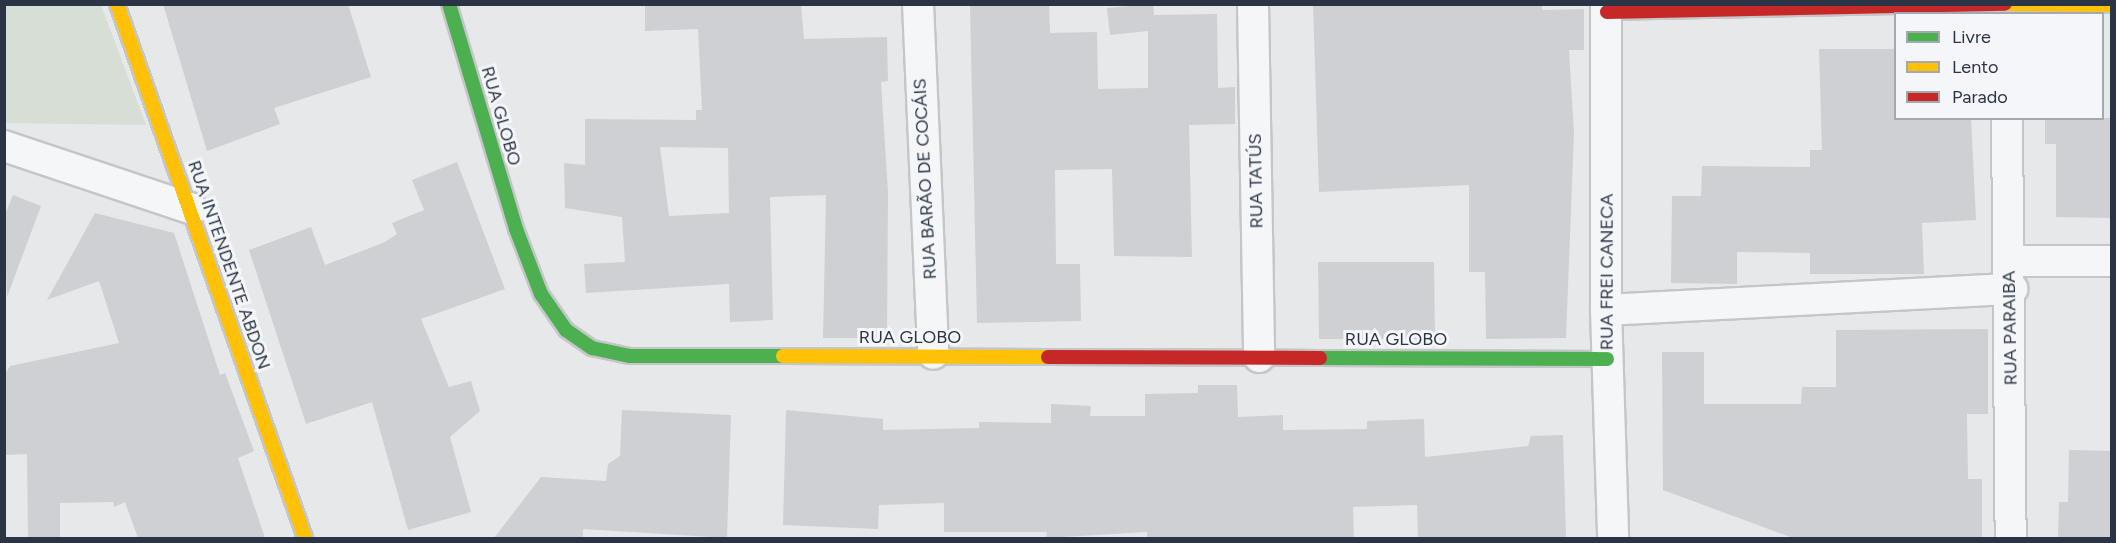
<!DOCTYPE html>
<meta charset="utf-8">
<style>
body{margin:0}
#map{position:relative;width:2116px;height:543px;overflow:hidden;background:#e6e8ea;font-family:Figtree,sans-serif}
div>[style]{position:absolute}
.green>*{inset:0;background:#d6ded6}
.building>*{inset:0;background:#ced0d3}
.roads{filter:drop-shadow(2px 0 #c4c6c8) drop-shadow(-2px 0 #c4c6c8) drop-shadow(0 2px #c4c6c8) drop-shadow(0 -2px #c4c6c8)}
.street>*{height:30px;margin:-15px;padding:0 15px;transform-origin:15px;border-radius:15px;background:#f5f6f7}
.fast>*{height:14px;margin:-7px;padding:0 7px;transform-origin:7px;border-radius:7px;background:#4caf50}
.slow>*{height:14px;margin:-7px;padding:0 7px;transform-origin:7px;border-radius:7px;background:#ffc107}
.jam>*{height:14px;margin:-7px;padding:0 7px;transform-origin:7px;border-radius:7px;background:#c62828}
span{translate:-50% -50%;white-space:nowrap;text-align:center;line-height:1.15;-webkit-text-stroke:6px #f4f6f9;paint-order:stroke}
.street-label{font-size:18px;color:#2b3445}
.frame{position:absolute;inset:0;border:6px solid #2b3445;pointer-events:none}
.legend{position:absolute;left:1894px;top:12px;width:210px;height:108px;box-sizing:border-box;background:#f4f6f9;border:2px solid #a4a8b1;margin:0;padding:8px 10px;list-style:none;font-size:18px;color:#2b3445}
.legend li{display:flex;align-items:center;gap:12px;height:30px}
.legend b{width:30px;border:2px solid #a4a8b1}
</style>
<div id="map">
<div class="green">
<div style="clip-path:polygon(4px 5px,101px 5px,146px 125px,5px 123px)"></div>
</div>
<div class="building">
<div style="clip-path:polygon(163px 4px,348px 4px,371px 77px,274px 108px,280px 124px,207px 151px)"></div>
<div style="clip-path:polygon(evenodd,645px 4px,801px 4px,804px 39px,887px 37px,888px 81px,881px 82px,888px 192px,887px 338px,823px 338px,826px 195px,770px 197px,773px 320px,730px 322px,729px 284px,586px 293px,584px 264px,625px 262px,622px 217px,565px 208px,564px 163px,585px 165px,585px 119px,696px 120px,696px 110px,702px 110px,698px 29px,645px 31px,645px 4px,660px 147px,728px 148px,729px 213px,669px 216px,660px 147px)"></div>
<div style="clip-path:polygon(970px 4px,1049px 4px,1050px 33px,1097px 32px,1098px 89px,1148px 88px,1148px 31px,1110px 35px,1107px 8px,1153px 4px,1154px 15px,1217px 14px,1218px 88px,1235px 87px,1235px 124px,1189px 125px,1192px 257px,1114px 256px,1112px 169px,1055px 170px,1056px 264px,1080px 264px,1081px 321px,977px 323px)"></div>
<div style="clip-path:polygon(1313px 4px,1542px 4px,1542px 10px,1584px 9px,1584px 50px,1569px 50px,1574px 133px,1566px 338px,1486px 339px,1485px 272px,1469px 272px,1469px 185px,1319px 192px)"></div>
<div style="clip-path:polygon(1819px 49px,1896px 49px,1896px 118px,1971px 118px,1976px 220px,1922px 223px,1924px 274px,1810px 274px,1810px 253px,1737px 252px,1737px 284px,1671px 283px,1672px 196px,1701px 196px,1702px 166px,1810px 167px,1810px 150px,1822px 150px)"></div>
<div style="clip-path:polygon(2045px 118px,2112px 118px,2112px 218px,2056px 217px,2056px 144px,2045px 144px)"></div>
<div style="clip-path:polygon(457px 162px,505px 289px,421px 319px,449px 387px,471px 381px,480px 411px,450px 437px,471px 512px,408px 530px,372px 402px,306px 424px,249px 250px,311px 227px,325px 265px,383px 243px,397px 234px,392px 223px,424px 210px,412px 180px)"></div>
<div style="clip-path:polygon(13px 195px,41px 206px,7px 297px,4px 217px)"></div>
<div style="clip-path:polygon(95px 213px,174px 233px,220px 375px,225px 373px,254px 451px,238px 458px,265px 538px,138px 538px,125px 502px,114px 507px,113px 502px,60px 503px,60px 538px,28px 538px,27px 454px,4px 455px,4px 376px,10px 366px,119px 343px,99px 281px,47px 300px)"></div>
<div style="clip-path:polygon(1318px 262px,1434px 262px,1435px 339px,1319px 339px)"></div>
<div style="clip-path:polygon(1988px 329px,1988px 414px,1967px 414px,1968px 479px,1982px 479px,1982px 538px,1793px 538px,1663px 490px,1662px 352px,1704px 352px,1704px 404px,1801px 404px,1802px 387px,1836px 387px,1836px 330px)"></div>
<div style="clip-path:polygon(1198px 385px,1237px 385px,1238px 417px,1283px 415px,1283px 430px,1367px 429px,1367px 421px,1424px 419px,1425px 457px,1528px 446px,1531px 436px,1563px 435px,1566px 537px,1418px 538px,1417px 505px,1353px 507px,1354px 538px,1147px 538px,1147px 532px,1046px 538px,1047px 532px,944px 532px,944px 503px,879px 505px,878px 529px,783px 525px,786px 410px,883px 419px,883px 430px,979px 428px,979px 422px,1051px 423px,1051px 404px,1091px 406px,1090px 416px,1145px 416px,1145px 394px,1198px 393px)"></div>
<div style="clip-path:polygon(622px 410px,731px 415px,727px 538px,583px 529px,583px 538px,494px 538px,541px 477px,606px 481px,608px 464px,620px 456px)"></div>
<div style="clip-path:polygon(2069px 450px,2112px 451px,2112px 538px,2058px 538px,2059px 502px,2068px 502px)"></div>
</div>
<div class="roads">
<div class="street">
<div style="left:918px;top:4px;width:350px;rotate:87.5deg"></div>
<div style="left:1253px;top:4px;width:353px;rotate:89deg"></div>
<div style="left:1606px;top:4px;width:306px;rotate:90deg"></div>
<div style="left:1606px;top:310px;width:228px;rotate:88.2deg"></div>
<div style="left:2007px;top:118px;width:420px;rotate:89.5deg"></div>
<div style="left:4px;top:146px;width:198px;rotate:18.5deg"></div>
<div style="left:2009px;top:261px;width:103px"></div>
<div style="left:1606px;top:310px;width:407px;rotate:-3deg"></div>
</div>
<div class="fast">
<div style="left:449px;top:4px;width:235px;rotate:73.4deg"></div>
<div style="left:516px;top:229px;width:70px;rotate:69deg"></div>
<div style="left:541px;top:294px;width:44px;rotate:55.2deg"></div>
<div style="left:566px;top:330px;width:32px;rotate:35deg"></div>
<div style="left:592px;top:348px;width:39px;rotate:12deg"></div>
<div style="left:630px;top:356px;width:153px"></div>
<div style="left:1320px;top:358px;width:287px;rotate:0.2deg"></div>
</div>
<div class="slow">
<div style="left:117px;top:4px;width:566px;rotate:70.6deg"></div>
<div style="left:2010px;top:4px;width:102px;rotate:0.6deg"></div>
<div style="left:783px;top:356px;width:265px;rotate:0.2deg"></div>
</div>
<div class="jam">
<div style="left:1607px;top:12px;width:398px;rotate:-1.2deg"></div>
<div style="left:1048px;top:357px;width:272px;rotate:0.2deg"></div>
</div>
</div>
<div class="street-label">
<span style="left:501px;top:116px;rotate:74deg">RUA GLOBO</span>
<span style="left:925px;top:179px;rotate:-93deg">RUA BARÃO DE COCÁIS</span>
<span style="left:1256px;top:181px;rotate:-91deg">RUA TATÚS</span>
<span style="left:229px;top:265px;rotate:71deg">RUA INTENDENTE ABDON</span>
<span style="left:1607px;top:272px;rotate:-90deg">RUA FREI CANECA</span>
<span style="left:2010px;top:328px;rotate:-91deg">RUA PARAIBA</span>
<span style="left:910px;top:337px">RUA GLOBO</span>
<span style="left:1396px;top:339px">RUA GLOBO</span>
</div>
<div class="frame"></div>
<ul class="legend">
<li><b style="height:8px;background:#4caf50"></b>Livre</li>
<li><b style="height:8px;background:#ffc107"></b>Lento</li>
<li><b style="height:8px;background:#c62828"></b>Parado</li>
</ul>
</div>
